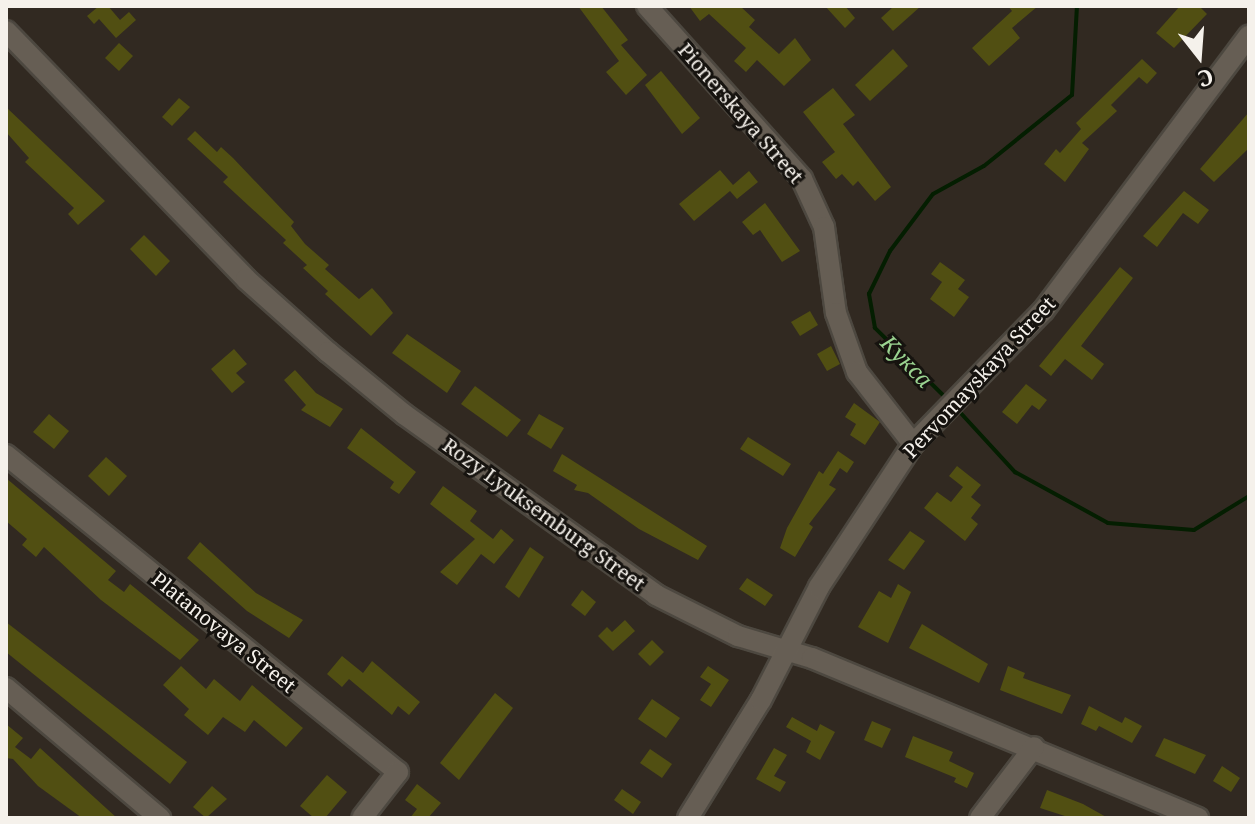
<!DOCTYPE html>
<meta charset="utf-8">
<style>
body{margin:0}
#map{position:relative;width:1255px;height:824px;overflow:hidden;background:#312921;font-family:"Noto Serif",serif}
div>[style]{position:absolute}
.stream>*{height:4px;margin:-2px;padding:0 2px;transform-origin:2px;border-radius:2px;background:#041e01}
.building>*{inset:0;background:#514f12}
.roads{filter:drop-shadow(2px 0 #4d4840) drop-shadow(-2px 0 #4d4840) drop-shadow(0 2px #4d4840) drop-shadow(0 -2px #4d4840)}
.minor>*{height:20px;margin:-10px;padding:0 10px;transform-origin:10px;border-radius:10px;background:#665e54}
span{translate:-50% -50%;white-space:nowrap;text-align:center;line-height:1.15;-webkit-text-stroke:6px #16130f;paint-order:stroke}
.street-label{font-size:20px;color:#f5f1eb}
.water-label{font-size:22px;color:#9ad390;font-style:italic}
.frame{position:absolute;inset:0;border:8px solid #f5f1eb;pointer-events:none}
.north{position:absolute;left:1159px;top:16px;width:80px;height:80px;-webkit-text-stroke:6px #16130f;paint-order:stroke;rotate:163deg;font-size:22px;font-weight:700;line-height:32px;text-align:center;color:#f5f1eb}
.north::after{content:'';display:block;margin:auto;width:28px;height:36px;background:#f5f1eb;clip-path:polygon(50% 0,100% 100%,50% 72%,0 100%)}
</style>
<div id="map">
<div class="stream">
<div style="left:948px;top:400px;width:103px;rotate:-135.4deg"></div>
<div style="left:875px;top:328px;width:35px;rotate:-100deg"></div>
<div style="left:869px;top:294px;width:48px;rotate:-64deg"></div>
<div style="left:890px;top:251px;width:71px;rotate:-53deg"></div>
<div style="left:933px;top:194px;width:58px;rotate:-28.8deg"></div>
<div style="left:984px;top:166px;width:113px;rotate:-38.9deg"></div>
<div style="left:1072px;top:95px;width:89px;rotate:-86.8deg"></div>
<div style="left:957px;top:409px;width:86px;rotate:47.4deg"></div>
<div style="left:1015px;top:472px;width:106px;rotate:28.7deg"></div>
<div style="left:1108px;top:523px;width:86px;rotate:4.7deg"></div>
<div style="left:1194px;top:530px;width:65px;rotate:-31.7deg"></div>
</div>
<div class="building">
<div style="clip-path:polygon(99px 6px,108px 6px,120px 20px,129px 12px,136px 20px,116px 38px,99px 19px,94px 24px,87px 16px)"></div>
<div style="clip-path:polygon(578px 6px,601px 6px,628px 40px,621px 45px,647px 75px,626px 95px,606px 72px,619px 61px)"></div>
<div style="clip-path:polygon(689px 6px,740px 6px,755px 20px,749px 27px,779px 54px,795px 38px,811px 60px,784px 86px,757px 60px,746px 72px,734px 61px,746px 48px,709px 14px,700px 21px)"></div>
<div style="clip-path:polygon(825px 6px,845px 6px,855px 18px,845px 28px)"></div>
<div style="clip-path:polygon(894px 6px,921px 6px,893px 31px,881px 18px)"></div>
<div style="clip-path:polygon(1008px 6px,1038px 6px,1012px 28px,1020px 38px,989px 66px,972px 48px,1012px 11px)"></div>
<div style="clip-path:polygon(1180px 6px,1199px 6px,1207px 14px,1174px 48px,1156px 33px)"></div>
<div style="clip-path:polygon(119px 43px,133px 56px,119px 71px,105px 58px)"></div>
<div style="clip-path:polygon(893px 49px,908px 66px,870px 101px,855px 85px)"></div>
<div style="clip-path:polygon(1142px 59px,1157px 73px,1147px 84px,1139px 77px,1111px 105px,1117px 111px,1082px 143px,1089px 149px,1065px 182px,1044px 164px,1056px 149px,1060px 153px,1081px 129px,1076px 123px)"></div>
<div style="clip-path:polygon(661px 71px,700px 118px,682px 134px,645px 85px)"></div>
<div style="clip-path:polygon(833px 88px,855px 115px,843px 124px,891px 187px,875px 201px,858px 181px,853px 186px,842px 174px,836px 179px,822px 162px,835px 152px,803px 112px)"></div>
<div style="clip-path:polygon(179px 98px,190px 107px,172px 126px,162px 117px)"></div>
<div style="clip-path:polygon(6px 107px,105px 201px,78px 225px,68px 214px,74px 208px,25px 162px,29px 158px,6px 132px)"></div>
<div style="clip-path:polygon(1249px 112px,1249px 148px,1214px 182px,1200px 169px)"></div>
<div style="clip-path:polygon(195px 131px,217px 152px,221px 147px,233px 158px,294px 222px,291px 226px,305px 244px,329px 265px,325px 269px,359px 299px,372px 288px,382px 299px,393px 313px,371px 336px,325px 294px,328px 291px,303px 268px,307px 265px,283px 243px,286px 240px,223px 182px,228px 177px,187px 139px)"></div>
<div style="clip-path:polygon(720px 170px,733px 185px,749px 171px,758px 182px,737px 199px,730px 191px,694px 221px,679px 204px)"></div>
<div style="clip-path:polygon(1184px 191px,1209px 210px,1198px 224px,1183px 213px,1157px 247px,1143px 236px)"></div>
<div style="clip-path:polygon(765px 203px,800px 251px,782px 262px,760px 230px,753px 235px,742px 222px)"></div>
<div style="clip-path:polygon(144px 235px,170px 261px,156px 276px,130px 249px)"></div>
<div style="clip-path:polygon(940px 262px,965px 280px,958px 289px,969px 297px,954px 317px,930px 299px,942px 282px,931px 274px)"></div>
<div style="clip-path:polygon(1120px 267px,1133px 278px,1081px 346px,1104px 364px,1092px 380px,1065px 359px,1051px 376px,1039px 366px)"></div>
<div style="clip-path:polygon(810px 311px,818px 325px,800px 336px,791px 322px)"></div>
<div style="clip-path:polygon(407px 334px,461px 371px,447px 393px,392px 353px)"></div>
<div style="clip-path:polygon(831px 346px,840px 364px,827px 371px,817px 354px)"></div>
<div style="clip-path:polygon(234px 349px,247px 364px,236px 373px,245px 382px,232px 393px,211px 369px)"></div>
<div style="clip-path:polygon(295px 370px,316px 393px,343px 409px,330px 427px,301px 410px,306px 405px,284px 380px)"></div>
<div style="clip-path:polygon(1026px 384px,1047px 400px,1039px 410px,1032px 405px,1017px 424px,1002px 412px)"></div>
<div style="clip-path:polygon(475px 386px,521px 420px,507px 437px,461px 404px)"></div>
<div style="clip-path:polygon(854px 403px,880px 422px,865px 445px,850px 435px,856px 424px,845px 417px)"></div>
<div style="clip-path:polygon(49px 414px,69px 431px,54px 449px,33px 432px)"></div>
<div style="clip-path:polygon(539px 414px,564px 428px,551px 449px,527px 434px)"></div>
<div style="clip-path:polygon(361px 428px,416px 472px,399px 494px,390px 488px,394px 482px,347px 448px)"></div>
<div style="clip-path:polygon(748px 437px,791px 464px,783px 476px,740px 449px)"></div>
<div style="clip-path:polygon(838px 451px,854px 462px,847px 473px,840px 468px,829px 485px,836px 489px,809px 524px,813px 527px,795px 557px,780px 548px,787px 528px,819px 471px,823px 474px)"></div>
<div style="clip-path:polygon(562px 454px,707px 546px,698px 560px,639px 529px,588px 493px,574px 490px,577px 485px,553px 471px)"></div>
<div style="clip-path:polygon(106px 457px,127px 476px,109px 496px,88px 476px)"></div>
<div style="clip-path:polygon(957px 466px,981px 485px,971px 497px,981px 505px,971px 518px,978px 524px,965px 541px,924px 508px,937px 492px,951px 502px,963px 487px,949px 476px)"></div>
<div style="clip-path:polygon(6px 478px,116px 571px,108px 580px,124px 592px,130px 584px,199px 640px,180px 660px,101px 600px,44px 547px,36px 557px,22px 545px,27px 539px,6px 521px)"></div>
<div style="clip-path:polygon(443px 486px,477px 511px,470px 521px,493px 539px,501px 529px,514px 540px,494px 564px,481px 554px,457px 585px,440px 572px,475px 539px,430px 504px)"></div>
<div style="clip-path:polygon(910px 531px,925px 541px,904px 570px,888px 560px)"></div>
<div style="clip-path:polygon(200px 542px,256px 593px,303px 620px,289px 638px,247px 611px,187px 558px)"></div>
<div style="clip-path:polygon(530px 547px,544px 557px,519px 598px,505px 587px)"></div>
<div style="clip-path:polygon(747px 578px,773px 595px,765px 606px,739px 589px)"></div>
<div style="clip-path:polygon(898px 584px,911px 592px,888px 643px,858px 627px,879px 591px,891px 598px)"></div>
<div style="clip-path:polygon(582px 590px,596px 602px,585px 616px,571px 605px)"></div>
<div style="clip-path:polygon(625px 620px,635px 631px,613px 651px,598px 636px,607px 627px,612px 632px)"></div>
<div style="clip-path:polygon(6px 622px,187px 762px,170px 784px,6px 652px)"></div>
<div style="clip-path:polygon(922px 624px,988px 664px,979px 683px,909px 648px)"></div>
<div style="clip-path:polygon(652px 640px,664px 652px,650px 666px,638px 654px)"></div>
<div style="clip-path:polygon(342px 656px,363px 673px,372px 661px,420px 702px,409px 715px,398px 706px,392px 715px,349px 679px,342px 687px,327px 674px)"></div>
<div style="clip-path:polygon(181px 666px,206px 689px,214px 679px,240px 701px,252px 685px,303px 728px,286px 747px,254px 720px,245px 732px,223px 717px,208px 735px,184px 715px,189px 709px,163px 685px)"></div>
<div style="clip-path:polygon(708px 666px,729px 680px,711px 707px,700px 700px,711px 684px,700px 677px)"></div>
<div style="clip-path:polygon(1008px 666px,1025px 673px,1023px 678px,1071px 695px,1062px 714px,1000px 690px)"></div>
<div style="clip-path:polygon(495px 693px,513px 708px,459px 780px,440px 763px)"></div>
<div style="clip-path:polygon(652px 699px,680px 718px,666px 738px,638px 719px)"></div>
<div style="clip-path:polygon(1089px 706px,1122px 723px,1125px 717px,1142px 726px,1132px 743px,1099px 726px,1096px 731px,1081px 724px)"></div>
<div style="clip-path:polygon(792px 717px,817px 731px,820px 724px,835px 732px,820px 760px,806px 752px,811px 741px,786px 727px)"></div>
<div style="clip-path:polygon(872px 721px,891px 729px,882px 748px,864px 740px)"></div>
<div style="clip-path:polygon(6px 724px,23px 738px,15px 747px,31px 759px,40px 748px,117px 818px,82px 818px,38px 786px,13px 759px,6px 758px)"></div>
<div style="clip-path:polygon(913px 736px,953px 752px,949px 761px,974px 773px,967px 788px,954px 782px,956px 778px,905px 757px)"></div>
<div style="clip-path:polygon(1164px 738px,1206px 755px,1195px 774px,1155px 756px)"></div>
<div style="clip-path:polygon(774px 748px,787px 755px,774px 776px,786px 782px,780px 792px,756px 779px)"></div>
<div style="clip-path:polygon(650px 749px,672px 764px,662px 778px,640px 763px)"></div>
<div style="clip-path:polygon(1222px 766px,1240px 778px,1231px 792px,1213px 781px)"></div>
<div style="clip-path:polygon(327px 775px,347px 792px,325px 818px,314px 818px,300px 806px)"></div>
<div style="clip-path:polygon(417px 784px,441px 803px,428px 818px,410px 818px,417px 809px,405px 800px)"></div>
<div style="clip-path:polygon(212px 786px,227px 799px,206px 818px,193px 807px)"></div>
<div style="clip-path:polygon(622px 789px,641px 802px,633px 814px,614px 800px)"></div>
<div style="clip-path:polygon(1047px 790px,1083px 804px,1108px 818px,1071px 818px,1040px 808px)"></div>
</div>
<div class="roads">
<div class="minor">
<div style="left:647px;top:6px;width:232px;rotate:48.1deg"></div>
<div style="left:802px;top:179px;width:53px;rotate:65.4deg"></div>
<div style="left:824px;top:227px;width:87px;rotate:82.1deg"></div>
<div style="left:836px;top:313px;width:63px;rotate:70.4deg"></div>
<div style="left:857px;top:372px;width:91px;rotate:52.1deg"></div>
<div style="left:6px;top:31px;width:345px;rotate:45.9deg"></div>
<div style="left:246px;top:279px;width:110px;rotate:41.7deg"></div>
<div style="left:328px;top:352px;width:99px;rotate:39.3deg"></div>
<div style="left:405px;top:415px;width:309px;rotate:35.6deg"></div>
<div style="left:656px;top:595px;width:92px;rotate:26.6deg"></div>
<div style="left:738px;top:636px;width:77px;rotate:16.6deg"></div>
<div style="left:812px;top:658px;width:418px;rotate:22.5deg"></div>
<div style="left:6px;top:455px;width:504px;rotate:38.96deg"></div>
<div style="left:398px;top:772px;width:58px;rotate:128deg"></div>
<div style="left:6px;top:688px;width:202px;rotate:40.2deg"></div>
<div style="left:688px;top:818px;width:139px;rotate:-58.3deg"></div>
<div style="left:761px;top:700px;width:127px;rotate:-62.8deg"></div>
<div style="left:819px;top:587px;width:171px;rotate:-56.7deg"></div>
<div style="left:913px;top:444px;width:186px;rotate:-45.7deg"></div>
<div style="left:1043px;top:311px;width:344px;rotate:-53.2deg"></div>
<div style="left:980px;top:818px;width:89px;rotate:-52.7deg"></div>
</div>
</div>
<div class="street-label">
<span style="left:741px;top:113px;rotate:49deg">Pionerskaya Street</span>
<span style="left:979px;top:377px;rotate:-47deg">Pervomayskaya Street</span>
<span style="left:544px;top:514px;rotate:36deg">Rozy Lyuksemburg Street</span>
<span style="left:224px;top:632px;rotate:39deg">Platanovaya Street</span>
</div>
<div class="water-label">
<span style="left:907px;top:361px;rotate:46deg">Кукса</span>
</div>
<div class="frame"></div>
<div class="north">С</div>
</div>
